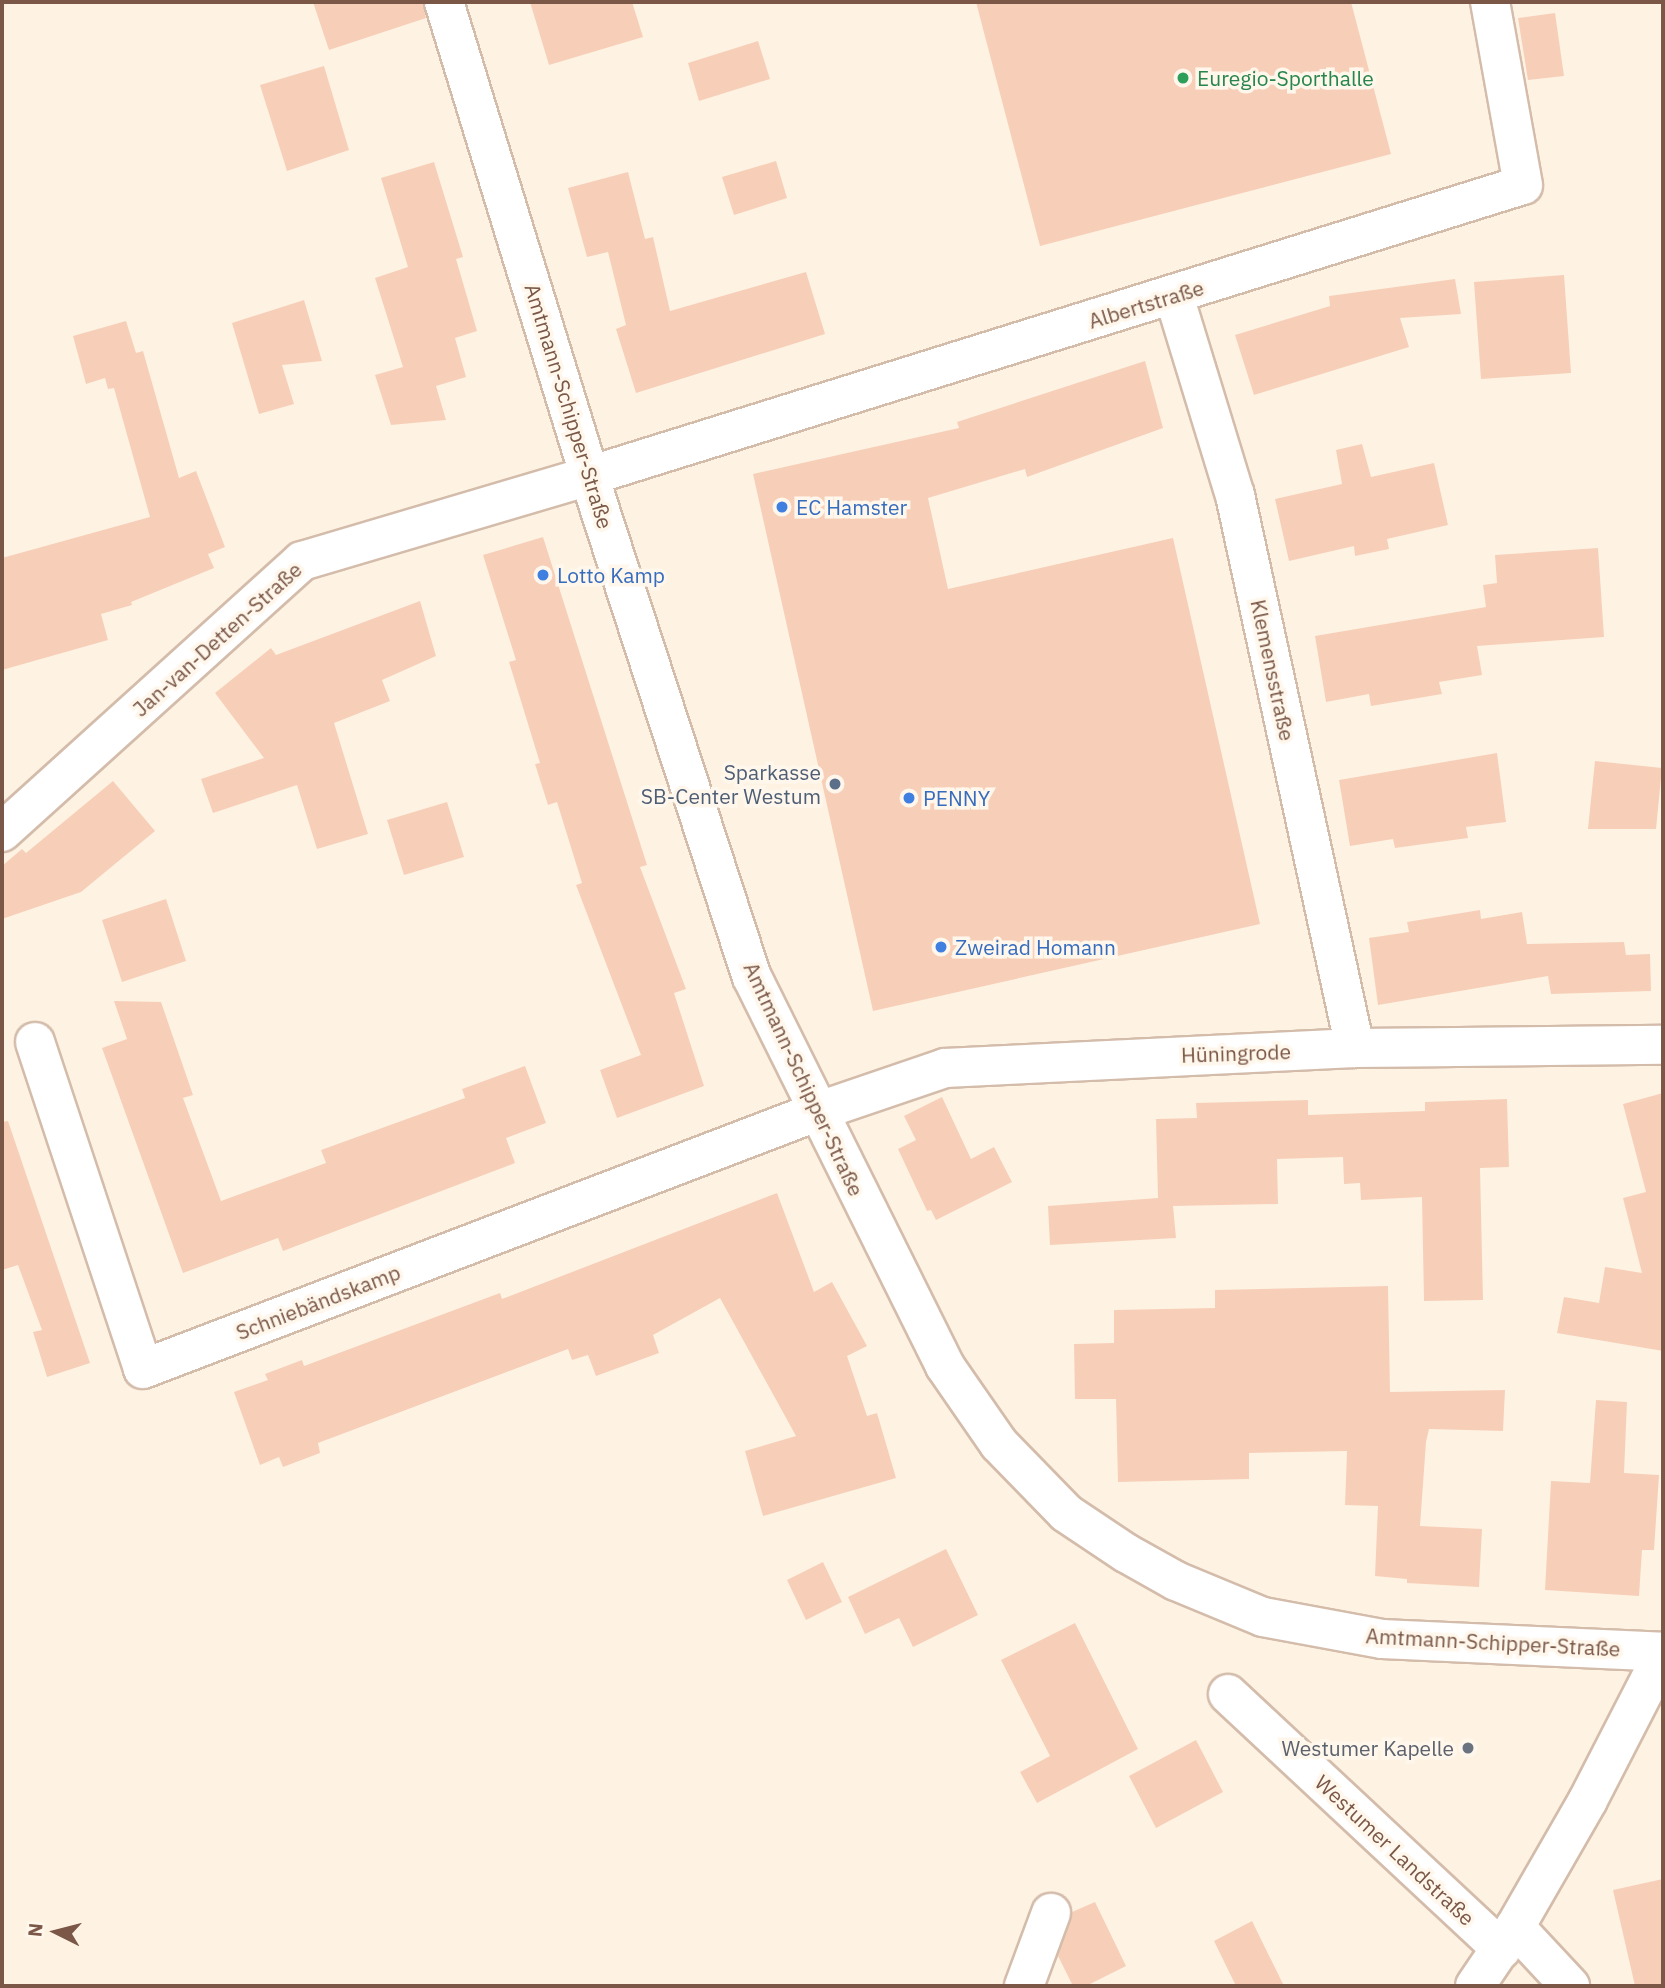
<!DOCTYPE html>
<meta charset="utf-8">
<style>
body{margin:0}
#map{position:relative;width:1665px;height:1988px;overflow:hidden;background:#fef3e3;font-family:"IBM Plex Sans",sans-serif}
div>[style]{position:absolute}
.building>*{inset:0;background:#f7cfb8}
.roads{filter:drop-shadow(2px 0 #d4bcab) drop-shadow(-2px 0 #d4bcab) drop-shadow(0 2px #d4bcab) drop-shadow(0 -2px #d4bcab)}
.minor>*{height:38px;margin:-19px;padding:0 19px;transform-origin:19px;border-radius:19px;background:#fff}
.dots>*{width:19px;height:19px;translate:-50% -50%;box-sizing:border-box;border:4px solid #fff7ec;border-radius:50%}
span{translate:-50% -50%;white-space:nowrap;text-align:center;line-height:1.15;-webkit-text-stroke:7px #fff7ec;paint-order:stroke}
.leisure-label{font-size:21px;color:#27864d}
.left{translate:0 -50%;text-align:left}
.street-label{font-size:21px;color:#7a5746}
.shop-label{font-size:21px;color:#366cbe}
.service-label{font-size:21px;color:#4e5e75}
.right{translate:-100% -50%;text-align:right}
.worship-label{font-size:21px;color:#5b616d}
.frame{position:absolute;inset:0;border:4px solid #7a5746;pointer-events:none}
.north{position:absolute;left:21px;top:1897px;width:70px;height:70px;-webkit-text-stroke:5px #fff7ec;paint-order:stroke;rotate:276deg;font-size:19px;font-weight:700;line-height:28px;text-align:center;color:#7a5746}
.north::after{content:'';display:block;margin:auto;width:24px;height:32px;background:#7a5746;clip-path:polygon(50% 0,100% 100%,50% 72%,0 100%)}
</style>
<div id="map">
<div class="building">
<div style="clip-path:polygon(313px 2px,423px 2px,426px 18px,329px 50px)"></div>
<div style="clip-path:polygon(530px 2px,632px 2px,643px 37px,549px 65px)"></div>
<div style="clip-path:polygon(976px 2px,1351px 2px,1391px 154px,1040px 246px)"></div>
<div style="clip-path:polygon(1555px 13px,1564px 76px,1528px 80px,1518px 18px)"></div>
<div style="clip-path:polygon(758px 41px,770px 79px,699px 101px,688px 63px)"></div>
<div style="clip-path:polygon(324px 66px,349px 150px,287px 171px,260px 85px)"></div>
<div style="clip-path:polygon(776px 161px,787px 198px,734px 215px,722px 177px)"></div>
<div style="clip-path:polygon(434px 162px,463px 257px,456px 259px,477px 331px,455px 338px,466px 377px,436px 386px,446px 420px,391px 425px,375px 375px,403px 367px,375px 278px,408px 267px,381px 178px)"></div>
<div style="clip-path:polygon(628px 172px,645px 239px,653px 237px,670px 311px,806px 272px,825px 334px,636px 393px,616px 329px,626px 325px,608px 252px,587px 257px,568px 188px)"></div>
<div style="clip-path:polygon(1564px 275px,1571px 373px,1481px 379px,1474px 282px)"></div>
<div style="clip-path:polygon(1455px 279px,1461px 314px,1400px 318px,1409px 347px,1254px 395px,1235px 335px,1330px 306px,1329px 296px)"></div>
<div style="clip-path:polygon(304px 300px,322px 361px,282px 365px,294px 404px,259px 414px,232px 323px)"></div>
<div style="clip-path:polygon(126px 321px,136px 353px,143px 351px,179px 478px,196px 471px,225px 547px,208px 554px,214px 568px,131px 602px,132px 605px,101px 614px,108px 640px,2px 670px,2px 558px,150px 517px,114px 388px,108px 389px,105px 378px,86px 384px,73px 336px)"></div>
<div style="clip-path:polygon(1145px 361px,1163px 428px,1027px 477px,1025px 469px,928px 498px,948px 589px,1173px 538px,1260px 924px,873px 1011px,753px 474px,959px 428px,957px 422px)"></div>
<div style="clip-path:polygon(1362px 444px,1371px 477px,1434px 463px,1448px 525px,1387px 539px,1389px 549px,1355px 556px,1354px 546px,1289px 561px,1275px 499px,1342px 484px,1336px 450px)"></div>
<div style="clip-path:polygon(543px 537px,647px 865px,640px 867px,686px 989px,674px 993px,704px 1086px,617px 1118px,600px 1070px,641px 1055px,576px 885px,582px 883px,557px 802px,548px 805px,535px 764px,540px 763px,509px 662px,516px 660px,483px 555px)"></div>
<div style="clip-path:polygon(1598px 548px,1604px 637px,1477px 646px,1482px 675px,1439px 682px,1442px 694px,1371px 706px,1369px 694px,1326px 702px,1315px 636px,1486px 607px,1483px 585px,1497px 583px,1495px 555px)"></div>
<div style="clip-path:polygon(420px 601px,436px 656px,382px 680px,390px 701px,334px 723px,368px 834px,317px 849px,297px 785px,213px 813px,201px 779px,264px 758px,215px 693px,271px 648px,276px 655px)"></div>
<div style="clip-path:polygon(1497px 753px,1506px 822px,1466px 827px,1468px 838px,1395px 848px,1393px 839px,1350px 846px,1339px 780px)"></div>
<div style="clip-path:polygon(1595px 761px,1662px 768px,1656px 829px,1588px 829px)"></div>
<div style="clip-path:polygon(113px 781px,155px 831px,81px 892px,2px 919px,2px 866px,22px 849px,26px 853px)"></div>
<div style="clip-path:polygon(447px 802px,464px 857px,404px 875px,387px 820px)"></div>
<div style="clip-path:polygon(166px 899px,186px 961px,122px 982px,102px 920px)"></div>
<div style="clip-path:polygon(1480px 910px,1481px 919px,1522px 912px,1527px 944px,1624px 942px,1626px 955px,1650px 954px,1651px 991px,1551px 994px,1548px 976px,1378px 1005px,1369px 938px,1409px 932px,1407px 922px)"></div>
<div style="clip-path:polygon(114px 1001px,161px 1002px,193px 1095px,183px 1098px,221px 1201px,326px 1163px,321px 1150px,465px 1098px,462px 1089px,525px 1066px,546px 1123px,506px 1138px,515px 1163px,283px 1251px,278px 1238px,183px 1273px,102px 1048px,127px 1039px)"></div>
<div style="clip-path:polygon(1663px 1093px,1663px 1351px,1557px 1333px,1564px 1297px,1599px 1303px,1605px 1267px,1642px 1273px,1623px 1198px,1646px 1192px,1623px 1104px)"></div>
<div style="clip-path:polygon(942px 1097px,971px 1159px,994px 1147px,1012px 1182px,936px 1220px,931px 1210px,927px 1211px,898px 1149px,916px 1140px,904px 1116px)"></div>
<div style="clip-path:polygon(1507px 1099px,1509px 1167px,1480px 1168px,1483px 1300px,1424px 1301px,1422px 1197px,1361px 1200px,1360px 1183px,1344px 1184px,1343px 1157px,1277px 1159px,1278px 1204px,1173px 1206px,1176px 1238px,1050px 1245px,1048px 1206px,1158px 1198px,1156px 1119px,1197px 1118px,1196px 1103px,1308px 1100px,1308px 1115px,1425px 1111px,1425px 1102px)"></div>
<div style="clip-path:polygon(8px 1121px,90px 1363px,47px 1377px,33px 1332px,42px 1330px,18px 1265px,2px 1270px,2px 1122px)"></div>
<div style="clip-path:polygon(777px 1193px,814px 1292px,832px 1282px,867px 1346px,847px 1356px,867px 1416px,877px 1413px,896px 1478px,763px 1516px,745px 1451px,796px 1436px,720px 1298px,653px 1335px,659px 1353px,596px 1376px,588px 1355px,572px 1360px,568px 1349px,318px 1443px,320px 1453px,283px 1467px,279px 1457px,260px 1465px,234px 1392px,268px 1380px,265px 1374px,302px 1360px,304px 1366px,500px 1293px,502px 1299px)"></div>
<div style="clip-path:polygon(1388px 1286px,1390px 1392px,1505px 1390px,1503px 1431px,1429px 1429px,1426px 1442px,1420px 1526px,1482px 1529px,1479px 1587px,1407px 1583px,1407px 1579px,1375px 1576px,1378px 1506px,1345px 1505px,1347px 1451px,1249px 1453px,1249px 1479px,1118px 1482px,1116px 1399px,1075px 1399px,1074px 1344px,1114px 1343px,1114px 1310px,1215px 1308px,1215px 1290px)"></div>
<div style="clip-path:polygon(1596px 1400px,1627px 1402px,1624px 1473px,1659px 1475px,1654px 1550px,1642px 1550px,1639px 1596px,1545px 1590px,1551px 1481px,1590px 1483px)"></div>
<div style="clip-path:polygon(946px 1549px,978px 1615px,913px 1647px,899px 1618px,865px 1634px,848px 1597px)"></div>
<div style="clip-path:polygon(823px 1562px,842px 1602px,806px 1620px,787px 1580px)"></div>
<div style="clip-path:polygon(1075px 1623px,1138px 1749px,1037px 1803px,1020px 1772px,1050px 1756px,1001px 1660px)"></div>
<div style="clip-path:polygon(1196px 1740px,1223px 1792px,1156px 1828px,1129px 1776px)"></div>
<div style="clip-path:polygon(1663px 1879px,1663px 1986px,1635px 1986px,1613px 1890px)"></div>
<div style="clip-path:polygon(1095px 1902px,1126px 1966px,1086px 1986px,1073px 1986px,1058px 1956px,1072px 1912px)"></div>
<div style="clip-path:polygon(1252px 1921px,1284px 1986px,1236px 1986px,1214px 1941px)"></div>
</div>
<div class="roads">
<div class="minor">
<div style="left:444px;top:2px;width:531px;rotate:72.93deg"></div>
<div style="left:600px;top:510px;width:491px;rotate:72deg"></div>
<div style="left:752px;top:977px;width:434px;rotate:63.6deg"></div>
<div style="left:945px;top:1366px;width:95px;rotate:55.3deg"></div>
<div style="left:999px;top:1444px;width:96px;rotate:45.8deg"></div>
<div style="left:1066px;top:1513px;width:72px;rotate:33.7deg"></div>
<div style="left:1126px;top:1553px;width:57px;rotate:29.2deg"></div>
<div style="left:1176px;top:1581px;width:94px;rotate:22.5deg"></div>
<div style="left:1263px;top:1617px;width:121px;rotate:10.5deg"></div>
<div style="left:1382px;top:1639px;width:281px;rotate:2.6deg"></div>
<div style="left:1174px;top:296px;width:208px;rotate:73deg"></div>
<div style="left:1235px;top:495px;width:566px;rotate:77.76deg"></div>
<div style="left:2px;top:832px;width:404px;rotate:-42.1deg"></div>
<div style="left:302px;top:561px;width:299px;rotate:-16.5deg"></div>
<div style="left:589px;top:476px;width:978px;rotate:-17.31deg"></div>
<div style="left:1523px;top:185px;width:186px;rotate:-100.2deg"></div>
<div style="left:35px;top:1042px;width:344px;rotate:71.7deg"></div>
<div style="left:143px;top:1369px;width:720px;rotate:-20.9deg"></div>
<div style="left:816px;top:1112px;width:136px;rotate:-18.8deg"></div>
<div style="left:945px;top:1068px;width:410px;rotate:-2.8deg"></div>
<div style="left:1355px;top:1048px;width:308px;rotate:-0.6deg"></div>
<div style="left:1228px;top:1694px;width:374px;rotate:43deg"></div>
<div style="left:1515px;top:1927px;width:81px;rotate:47deg"></div>
<div style="left:1024px;top:1986px;width:78px;rotate:-69.7deg"></div>
<div style="left:1475px;top:1986px;width:71px;rotate:-55.9deg"></div>
<div style="left:1515px;top:1927px;width:146px;rotate:-60.1deg"></div>
<div style="left:1588px;top:1800px;width:164px;rotate:-62.8deg"></div>
</div>
</div>
<div class="dots">
<div style="left:1183px;top:78px;background:#2e9e5b"></div>
<div style="left:782px;top:507px;background:#3f7fe0"></div>
<div style="left:543px;top:575px;background:#3f7fe0"></div>
<div style="left:835px;top:784px;background:#5c6f8a"></div>
<div style="left:909px;top:798px;background:#3f7fe0"></div>
<div style="left:941px;top:947px;background:#3f7fe0"></div>
<div style="left:1468px;top:1748px;background:#6b7280"></div>
</div>
<div class="leisure-label">
<span class="left" style="left:1197px;top:78px">Euregio-Sporthalle</span>
</div>
<div class="street-label">
<span style="left:1146px;top:304px;rotate:-17deg">Albertstraße</span>
<span style="left:569px;top:406px;rotate:73deg">Amtmann-Schipper-Straße</span>
<span style="left:217px;top:639px;rotate:-42deg">Jan-van-Detten-Straße</span>
<span style="left:1273px;top:670px;rotate:78deg">Klemensstraße</span>
<span style="left:1236px;top:1053px;rotate:-2deg">Hüningrode</span>
<span style="left:804px;top:1079px;rotate:65deg">Amtmann-Schipper-Straße</span>
<span style="left:318px;top:1302px;rotate:-21deg">Schniebändskamp</span>
<span style="left:1493px;top:1642px;rotate:3deg">Amtmann-Schipper-Straße</span>
<span style="left:1395px;top:1850px;rotate:43deg">Westumer Landstraße</span>
</div>
<div class="shop-label">
<span class="left" style="left:796px;top:507px">EC Hamster</span>
<span class="left" style="left:557px;top:575px">Lotto Kamp</span>
<span class="left" style="left:923px;top:798px">PENNY</span>
<span class="left" style="left:955px;top:947px">Zweirad Homann</span>
</div>
<div class="service-label">
<span class="right" style="left:821px;top:784px">Sparkasse<br>SB-Center Westum</span>
</div>
<div class="worship-label">
<span class="right" style="left:1454px;top:1748px">Westumer Kapelle</span>
</div>
<div class="frame"></div>
<div class="north">N</div>
</div>
